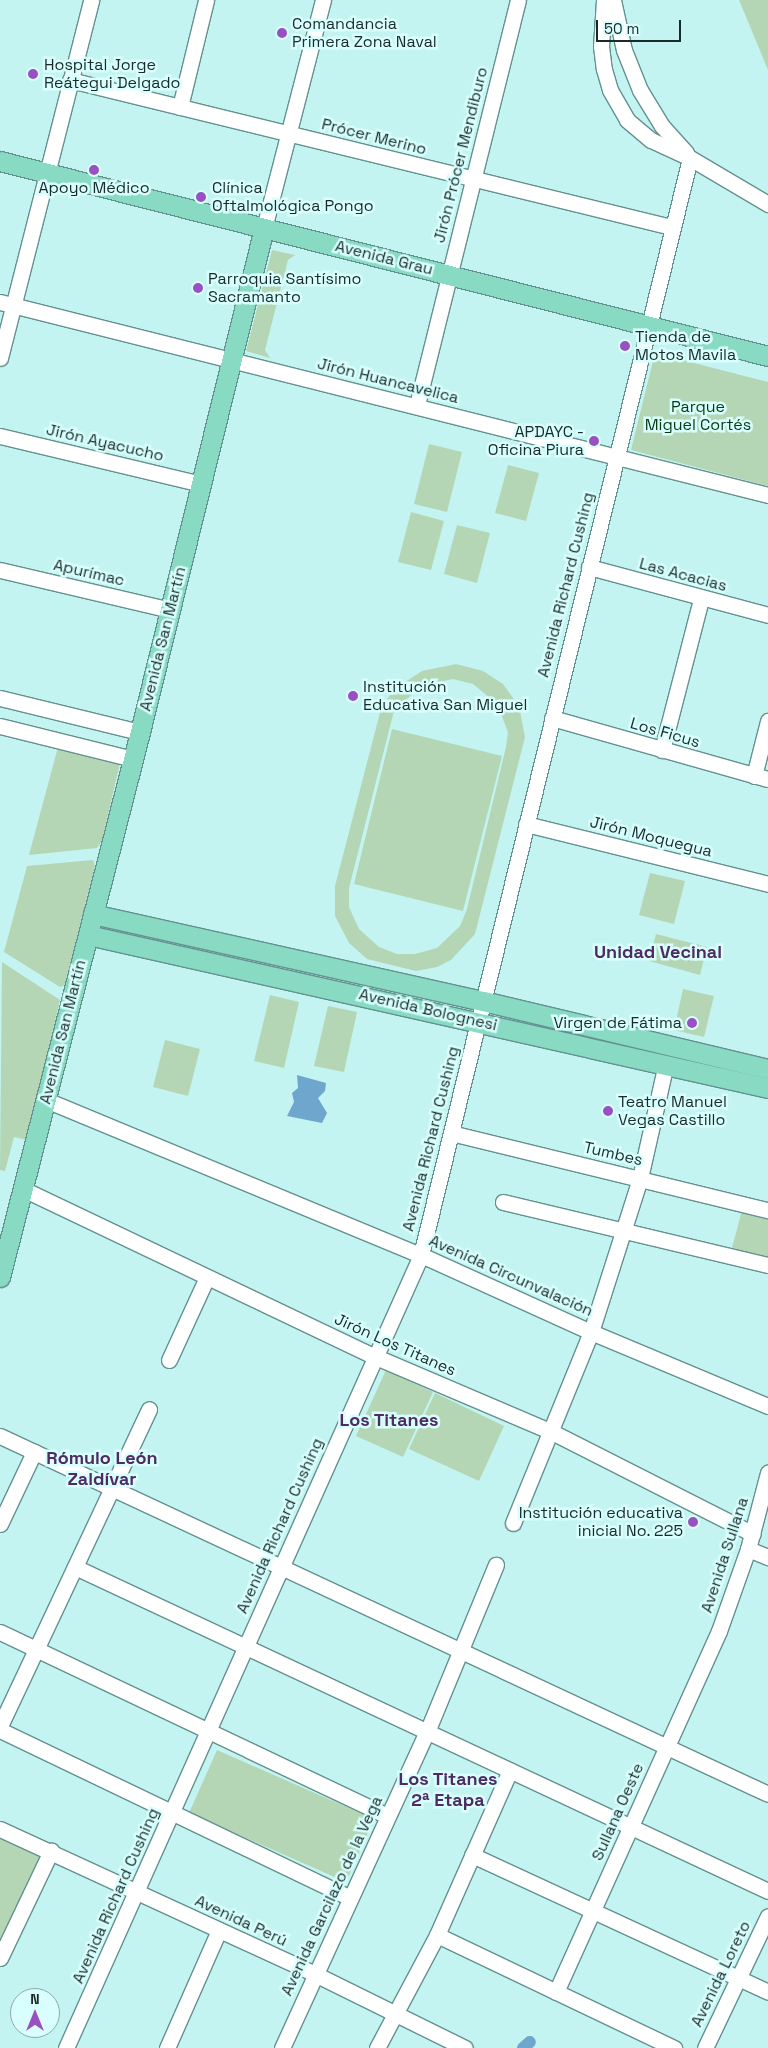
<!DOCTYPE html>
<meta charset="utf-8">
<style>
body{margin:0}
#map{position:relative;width:768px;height:2048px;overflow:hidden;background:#c3f4f1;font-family:"Space Grotesk",sans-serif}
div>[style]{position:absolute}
.green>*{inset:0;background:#b4d6b5}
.water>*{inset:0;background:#6fa6cd}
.canal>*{height:12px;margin:-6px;padding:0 6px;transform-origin:6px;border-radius:6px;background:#6fa6cd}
.roads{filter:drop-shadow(1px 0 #63918f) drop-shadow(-1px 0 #63918f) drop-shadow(0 1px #63918f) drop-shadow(0 -1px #63918f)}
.minor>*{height:15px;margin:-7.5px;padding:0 7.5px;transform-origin:7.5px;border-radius:7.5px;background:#fff}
.major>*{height:19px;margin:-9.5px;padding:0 9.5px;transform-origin:9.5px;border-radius:9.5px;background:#88dac2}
.dots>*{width:14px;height:14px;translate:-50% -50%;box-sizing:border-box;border:2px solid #d8fffd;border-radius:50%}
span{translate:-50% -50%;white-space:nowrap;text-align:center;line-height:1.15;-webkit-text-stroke:5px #d8fffd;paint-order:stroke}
.poi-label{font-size:16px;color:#182b2a}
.left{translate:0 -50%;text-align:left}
.right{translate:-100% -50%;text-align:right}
.street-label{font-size:16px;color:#182b2a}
.park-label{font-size:16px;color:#073b0f}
.neighbourhood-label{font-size:18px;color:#4e2b63;font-weight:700}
.north{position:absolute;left:10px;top:1988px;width:50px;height:50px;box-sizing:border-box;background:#d8fffd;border:1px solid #8baaa9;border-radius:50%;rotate:0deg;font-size:14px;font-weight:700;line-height:20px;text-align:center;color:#182b2a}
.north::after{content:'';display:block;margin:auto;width:18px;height:22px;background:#9950c2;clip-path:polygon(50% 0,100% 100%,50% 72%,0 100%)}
.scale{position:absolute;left:596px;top:20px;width:85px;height:22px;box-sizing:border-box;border:2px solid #182b2a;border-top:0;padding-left:6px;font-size:15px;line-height:18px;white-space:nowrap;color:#182b2a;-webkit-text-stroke:4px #d8fffd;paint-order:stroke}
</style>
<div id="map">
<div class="green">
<div style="clip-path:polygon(739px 0,768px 0,768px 70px)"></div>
<div style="clip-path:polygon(272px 250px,295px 255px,288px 260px,265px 350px,270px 358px,246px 351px)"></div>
<div style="clip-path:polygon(655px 353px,768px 382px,768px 486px,631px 450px)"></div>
<div style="clip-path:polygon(429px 444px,462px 452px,447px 512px,414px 504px)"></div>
<div style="clip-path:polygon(508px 465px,539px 473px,526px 521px,495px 513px)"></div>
<div style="clip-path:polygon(411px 512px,444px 521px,431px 570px,398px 562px)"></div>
<div style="clip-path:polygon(457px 525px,490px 533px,477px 583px,444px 574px)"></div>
<div style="clip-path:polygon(evenodd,456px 664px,483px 671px,503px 684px,519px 706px,525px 737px,475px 934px,451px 960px,437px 967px,416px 971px,367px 959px,349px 943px,335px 916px,335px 886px,382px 705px,396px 688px,422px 671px,456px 664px,453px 679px,473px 684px,497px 704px,508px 732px,506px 747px,467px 909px,460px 926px,437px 948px,415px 954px,397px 954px,379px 947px,359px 929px,349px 907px,349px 888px,394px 711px,421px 686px,453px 679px)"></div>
<div style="clip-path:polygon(392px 729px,502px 756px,463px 911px,354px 884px)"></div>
<div style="clip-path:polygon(58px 747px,120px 763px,102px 841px,97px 848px,29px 855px)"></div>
<div style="clip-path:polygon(93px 860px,95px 866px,65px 985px,60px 987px,4px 952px,27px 866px)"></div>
<div style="clip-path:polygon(650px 873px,685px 881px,674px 924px,639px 915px)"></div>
<div style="clip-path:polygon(656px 934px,707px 947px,700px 975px,649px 961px)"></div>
<div style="clip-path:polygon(2px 962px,60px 1000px,27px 1140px,14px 1137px,5px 1171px,0 1170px)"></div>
<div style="clip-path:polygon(683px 989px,714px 996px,704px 1037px,674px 1030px)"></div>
<div style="clip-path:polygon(270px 995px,299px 1002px,284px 1068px,254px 1061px)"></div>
<div style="clip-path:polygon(328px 1006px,357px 1012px,344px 1072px,314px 1066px)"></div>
<div style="clip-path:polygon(165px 1040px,200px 1049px,188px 1096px,153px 1087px)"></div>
<div style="clip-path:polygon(742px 1210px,768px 1217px,768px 1257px,732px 1248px)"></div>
<div style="clip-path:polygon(386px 1370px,433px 1392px,403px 1457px,356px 1436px)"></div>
<div style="clip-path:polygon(435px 1393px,504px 1426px,479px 1481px,409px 1449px)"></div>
<div style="clip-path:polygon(217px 1750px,374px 1819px,346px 1882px,189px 1813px)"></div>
<div style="clip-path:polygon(0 1834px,41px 1853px,0 1943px)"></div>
</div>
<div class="water">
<div style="clip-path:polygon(297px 1075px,326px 1083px,325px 1091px,318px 1098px,327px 1113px,322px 1123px,287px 1116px,294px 1102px,292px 1093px,298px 1088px)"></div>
</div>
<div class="canal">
<div style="left:523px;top:2048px;width:9px;rotate:-41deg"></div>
</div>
<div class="roads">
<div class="minor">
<div style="left:604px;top:0;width:46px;rotate:93.7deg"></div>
<div style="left:601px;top:46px;width:23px;rotate:83deg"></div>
<div style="left:604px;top:69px;width:22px;rotate:74deg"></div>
<div style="left:610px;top:90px;width:34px;rotate:60deg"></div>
<div style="left:627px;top:120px;width:31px;rotate:40deg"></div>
<div style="left:651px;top:140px;width:43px;rotate:24.8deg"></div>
<div style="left:690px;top:158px;width:91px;rotate:30.5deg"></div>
<div style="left:613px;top:0;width:51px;rotate:77.6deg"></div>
<div style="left:624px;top:50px;width:43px;rotate:68.2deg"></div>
<div style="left:640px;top:90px;width:42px;rotate:58.6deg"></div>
<div style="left:662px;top:126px;width:36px;rotate:48deg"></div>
<div style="left:70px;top:80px;width:619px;rotate:13.74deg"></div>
<div style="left:180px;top:107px;width:110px;rotate:-76.3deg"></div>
<div style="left:264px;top:228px;width:236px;rotate:-75.5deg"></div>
<div style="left:0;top:302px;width:792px;rotate:14.11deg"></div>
<div style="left:0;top:358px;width:369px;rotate:-75.7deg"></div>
<div style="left:417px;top:405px;width:417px;rotate:-76deg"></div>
<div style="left:0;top:436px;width:207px;rotate:13.4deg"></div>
<div style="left:589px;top:567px;width:185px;rotate:15deg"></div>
<div style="left:0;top:570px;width:175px;rotate:13.2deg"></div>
<div style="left:0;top:698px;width:144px;rotate:13.7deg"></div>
<div style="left:552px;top:718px;width:224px;rotate:15.8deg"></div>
<div style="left:0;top:726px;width:137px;rotate:13.9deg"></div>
<div style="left:662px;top:750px;width:156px;rotate:-75.5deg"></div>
<div style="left:754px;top:776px;width:57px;rotate:-75.7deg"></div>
<div style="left:526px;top:824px;width:249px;rotate:13.9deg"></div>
<div style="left:46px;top:1100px;width:406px;rotate:22.5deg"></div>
<div style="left:421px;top:1255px;width:187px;rotate:24.4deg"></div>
<div style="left:591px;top:1332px;width:192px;rotate:22.7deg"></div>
<div style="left:451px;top:1133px;width:326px;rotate:13.7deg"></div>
<div style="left:23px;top:1189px;width:391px;rotate:25.5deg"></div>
<div style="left:376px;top:1357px;width:191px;rotate:23.1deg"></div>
<div style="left:552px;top:1432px;width:225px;rotate:26.9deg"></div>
<div style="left:503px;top:1202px;width:272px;rotate:13.4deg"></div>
<div style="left:169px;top:1360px;width:91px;rotate:-65.4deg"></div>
<div style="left:0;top:1436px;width:847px;rotate:24.99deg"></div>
<div style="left:513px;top:1523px;width:206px;rotate:-67.8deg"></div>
<div style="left:591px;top:1332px;width:162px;rotate:-72.3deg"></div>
<div style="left:640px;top:1178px;width:117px;rotate:-77.2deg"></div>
<div style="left:0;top:1524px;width:80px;rotate:-64.7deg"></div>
<div style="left:748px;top:1549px;width:22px;rotate:22deg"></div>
<div style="left:75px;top:1567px;width:765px;rotate:25.06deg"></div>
<div style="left:0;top:1632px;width:429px;rotate:25.4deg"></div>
<div style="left:0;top:1726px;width:350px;rotate:-64.8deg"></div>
<div style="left:0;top:1730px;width:388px;rotate:25.6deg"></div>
<div style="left:0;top:1829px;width:347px;rotate:24.7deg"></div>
<div style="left:315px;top:1974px;width:167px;rotate:26.3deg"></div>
<div style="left:472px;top:1855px;width:326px;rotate:24.8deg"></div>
<div style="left:437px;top:1935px;width:263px;rotate:25.5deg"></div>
<div style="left:0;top:1958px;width:119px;rotate:-64.5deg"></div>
<div style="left:556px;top:1992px;width:396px;rotate:-65.7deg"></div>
<div style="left:719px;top:1631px;width:87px;rotate:-70.5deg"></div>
<div style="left:748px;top:1549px;width:79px;rotate:-75.3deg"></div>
<div style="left:66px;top:2048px;width:869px;rotate:-65.88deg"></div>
<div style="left:421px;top:1255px;width:1129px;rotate:-76.22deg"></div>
<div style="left:167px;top:2048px;width:129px;rotate:-66.2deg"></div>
<div style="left:282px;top:2048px;width:348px;rotate:-65.4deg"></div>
<div style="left:427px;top:1732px;width:181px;rotate:-67.6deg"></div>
<div style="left:377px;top:2048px;width:128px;rotate:-62deg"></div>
<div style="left:437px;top:1935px;width:180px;rotate:-66.1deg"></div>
<div style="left:705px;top:2048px;width:146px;rotate:-64.5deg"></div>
</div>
<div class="major">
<div style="left:0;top:161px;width:792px;rotate:14.25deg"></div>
<div style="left:93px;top:914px;width:400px;rotate:12.6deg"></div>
<div style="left:483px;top:1001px;width:293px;rotate:13.4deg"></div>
<div style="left:88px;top:935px;width:697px;rotate:12.68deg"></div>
<div style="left:0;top:1277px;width:563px;rotate:-75.59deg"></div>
<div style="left:140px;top:732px;width:519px;rotate:-76.18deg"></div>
</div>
</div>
<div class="dots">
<div style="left:282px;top:33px;background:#9950c2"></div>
<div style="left:33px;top:74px;background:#9950c2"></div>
<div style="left:94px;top:170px;background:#9950c2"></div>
<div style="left:201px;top:197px;background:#9950c2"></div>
<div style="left:198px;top:288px;background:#9950c2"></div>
<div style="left:625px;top:346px;background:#9950c2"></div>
<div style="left:594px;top:441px;background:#9950c2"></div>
<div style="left:353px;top:696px;background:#9950c2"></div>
<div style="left:692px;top:1023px;background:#9950c2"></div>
<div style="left:608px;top:1111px;background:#9950c2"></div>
<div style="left:693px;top:1522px;background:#9950c2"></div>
</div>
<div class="poi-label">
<span class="left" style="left:292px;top:33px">Comandancia<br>Primera Zona Naval</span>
<span class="left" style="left:44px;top:74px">Hospital Jorge<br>Reátegui Delgado</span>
<span style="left:94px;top:188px">Apoyo Médico</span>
<span class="left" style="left:212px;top:197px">Clínica<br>Oftalmológica Pongo</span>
<span class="left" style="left:208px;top:288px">Parroquia Santísimo<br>Sacramanto</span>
<span class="left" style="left:635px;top:346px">Tienda de<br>Motos Mavila</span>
<span class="right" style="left:584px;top:441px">APDAYC -<br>Oficina Piura</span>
<span class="left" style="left:363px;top:696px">Institución<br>Educativa San Miguel</span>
<span class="right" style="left:682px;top:1023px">Virgen de Fátima</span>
<span class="left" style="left:618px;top:1111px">Teatro Manuel<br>Vegas Castillo</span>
<span class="right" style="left:683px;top:1522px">Institución educativa<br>inicial No. 225</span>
</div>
<div class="street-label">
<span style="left:374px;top:137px;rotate:14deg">Prócer Merino</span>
<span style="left:461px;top:155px;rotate:-76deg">Jirón Prócer Mendiburo</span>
<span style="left:384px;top:258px;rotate:14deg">Avenida Grau</span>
<span style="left:388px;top:381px;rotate:14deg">Jirón Huancavelica</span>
<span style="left:105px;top:443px;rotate:13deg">Jirón Ayacucho</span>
<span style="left:89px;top:573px;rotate:13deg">Apurímac</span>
<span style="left:683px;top:575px;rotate:15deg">Las Acacias</span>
<span style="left:566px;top:585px;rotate:-76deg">Avenida Richard Cushing</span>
<span style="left:163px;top:639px;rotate:-76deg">Avenida San Martín</span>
<span style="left:665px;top:733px;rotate:16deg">Los Ficus</span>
<span style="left:651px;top:837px;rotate:14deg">Jirón Moquegua</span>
<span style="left:428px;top:1010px;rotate:13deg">Avenida Bolognesi</span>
<span style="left:63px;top:1032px;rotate:-76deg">Avenida San Martín</span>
<span style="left:431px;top:1139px;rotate:-76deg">Avenida Richard Cushing</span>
<span style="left:613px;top:1154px;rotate:13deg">Tumbes</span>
<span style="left:511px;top:1276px;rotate:24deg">Avenida Circunvalación</span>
<span style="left:395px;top:1345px;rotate:24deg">Jirón Los Titanes</span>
<span style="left:280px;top:1526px;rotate:-66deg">Avenida Richard Cushing</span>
<span style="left:725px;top:1555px;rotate:-72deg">Avenida Sullana</span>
<span style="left:618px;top:1812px;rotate:-66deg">Sullana Oeste</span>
<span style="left:116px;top:1896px;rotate:-66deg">Avenida Richard Cushing</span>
<span style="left:332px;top:1896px;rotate:-65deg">Avenida Garcilazo de la Vega</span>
<span style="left:241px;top:1921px;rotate:25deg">Avenida Perú</span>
<span style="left:721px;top:1974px;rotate:-64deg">Avenida Loreto</span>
</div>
<div class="park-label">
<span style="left:698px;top:416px">Parque<br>Miguel Cortés</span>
</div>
<div class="neighbourhood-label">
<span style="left:658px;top:952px">Unidad Vecinal</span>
<span style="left:389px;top:1420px">Los Titanes</span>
<span style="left:102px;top:1469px">Rómulo León<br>Zaldívar</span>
<span style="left:448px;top:1790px">Los Titanes<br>2ª Etapa</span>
</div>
<div class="north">N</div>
<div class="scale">50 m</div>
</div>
